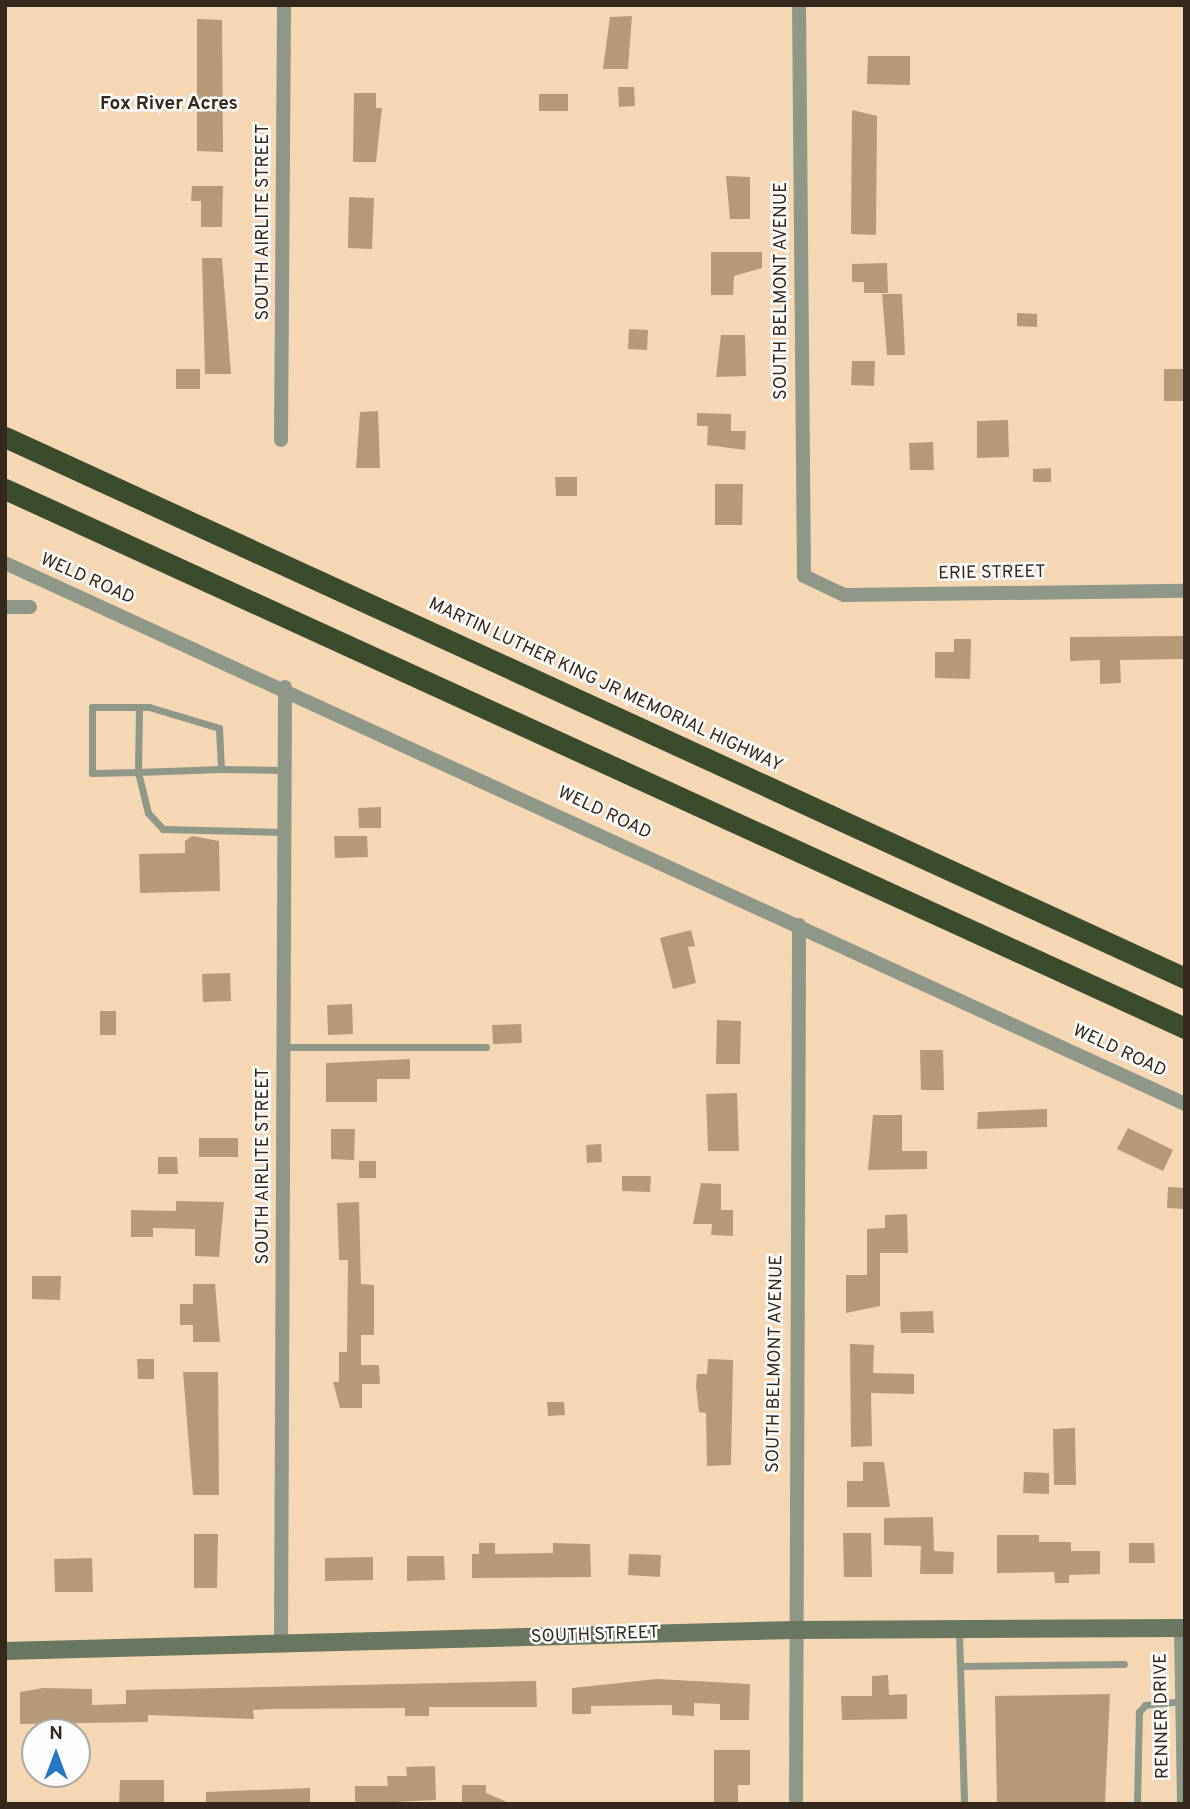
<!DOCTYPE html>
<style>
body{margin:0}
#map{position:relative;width:1190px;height:1809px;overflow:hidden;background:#f5d7b4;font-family:Overpass,sans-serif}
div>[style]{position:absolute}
.building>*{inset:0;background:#b69a78}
.lane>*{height:7px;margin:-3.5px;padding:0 3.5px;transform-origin:3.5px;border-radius:3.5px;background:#8f9888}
.street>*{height:14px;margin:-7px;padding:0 7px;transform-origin:7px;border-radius:7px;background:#8f9888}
.secondary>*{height:18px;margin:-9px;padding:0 9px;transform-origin:9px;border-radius:9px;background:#6a7760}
.highway>*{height:21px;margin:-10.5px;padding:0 10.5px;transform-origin:10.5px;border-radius:10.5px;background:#3a4c2b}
span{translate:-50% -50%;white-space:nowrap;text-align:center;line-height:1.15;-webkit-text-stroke:5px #fdfdfd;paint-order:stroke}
.street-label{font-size:18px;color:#34291c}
.neighbourhood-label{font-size:19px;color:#34291c;font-weight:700}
.frame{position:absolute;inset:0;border:7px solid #34291c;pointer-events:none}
.north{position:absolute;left:21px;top:1718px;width:70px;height:70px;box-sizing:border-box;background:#fdfdfd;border:2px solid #ada8a3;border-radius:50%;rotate:0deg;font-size:19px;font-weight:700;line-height:28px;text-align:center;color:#34291c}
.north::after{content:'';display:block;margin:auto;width:24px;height:32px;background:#2576c5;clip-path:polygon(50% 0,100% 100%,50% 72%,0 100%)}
</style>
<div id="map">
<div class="building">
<div style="clip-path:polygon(632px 16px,628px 69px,603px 69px,610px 17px)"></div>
<div style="clip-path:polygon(197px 19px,222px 20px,223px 152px,197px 151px)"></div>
<div style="clip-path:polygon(868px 56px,910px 56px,910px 85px,867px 84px)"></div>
<div style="clip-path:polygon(618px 87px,634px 87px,635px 106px,619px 107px)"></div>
<div style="clip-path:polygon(354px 93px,376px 93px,376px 108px,382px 108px,376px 162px,353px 162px)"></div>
<div style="clip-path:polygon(539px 94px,568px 94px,568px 111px,539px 111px)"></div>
<div style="clip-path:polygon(852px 110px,877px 116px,876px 235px,851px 234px)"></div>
<div style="clip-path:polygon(726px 176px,750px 177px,750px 219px,730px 219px)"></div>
<div style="clip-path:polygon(192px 186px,223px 186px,222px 227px,201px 227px,201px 201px,191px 201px)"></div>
<div style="clip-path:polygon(349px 197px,374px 198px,372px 249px,348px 248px)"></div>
<div style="clip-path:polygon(711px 252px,762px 252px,762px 268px,734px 276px,733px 295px,711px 295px)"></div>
<div style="clip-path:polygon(202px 258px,222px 258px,231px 374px,205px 374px)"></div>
<div style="clip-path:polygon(887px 263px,888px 293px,864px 293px,864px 282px,852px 282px,852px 264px)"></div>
<div style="clip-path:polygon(882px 294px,902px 294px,905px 355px,887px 355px)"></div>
<div style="clip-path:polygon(1017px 313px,1037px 314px,1037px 327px,1017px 326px)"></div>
<div style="clip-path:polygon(629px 329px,648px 330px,647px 350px,628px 349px)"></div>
<div style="clip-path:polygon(721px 335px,745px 335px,746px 376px,716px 377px)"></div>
<div style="clip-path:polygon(852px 361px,875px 361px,874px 386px,851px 385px)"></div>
<div style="clip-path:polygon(176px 369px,200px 369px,200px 389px,176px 389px)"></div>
<div style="clip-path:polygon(1164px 369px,1185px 369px,1185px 401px,1164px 401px)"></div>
<div style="clip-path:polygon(378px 411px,380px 468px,356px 468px,360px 412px)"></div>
<div style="clip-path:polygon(697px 413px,731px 414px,731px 431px,746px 431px,745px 450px,707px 445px,708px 426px,697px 426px)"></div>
<div style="clip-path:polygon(1008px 420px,1009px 457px,977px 458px,977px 421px)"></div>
<div style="clip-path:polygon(933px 442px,934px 470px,910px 470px,909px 443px)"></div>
<div style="clip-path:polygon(1051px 468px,1051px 482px,1033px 482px,1033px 469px)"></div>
<div style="clip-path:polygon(555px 477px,577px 477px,577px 496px,556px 496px)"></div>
<div style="clip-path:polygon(715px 484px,743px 484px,742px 525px,715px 525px)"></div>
<div style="clip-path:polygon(1185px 636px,1185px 659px,1120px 660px,1121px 683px,1100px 684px,1100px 660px,1070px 661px,1070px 637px)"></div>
<div style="clip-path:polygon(954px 639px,971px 639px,970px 679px,935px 678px,935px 652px,954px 652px)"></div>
<div style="clip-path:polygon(381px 807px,381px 828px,359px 828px,358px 808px)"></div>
<div style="clip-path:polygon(192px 836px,219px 841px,220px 891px,140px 893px,139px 854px,185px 853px,185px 841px)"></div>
<div style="clip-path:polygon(334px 836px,367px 836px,368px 857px,335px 858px)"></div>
<div style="clip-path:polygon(691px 930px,695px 946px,688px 947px,696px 983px,673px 989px,660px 938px)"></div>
<div style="clip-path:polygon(230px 973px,231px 1001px,203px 1002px,202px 974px)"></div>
<div style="clip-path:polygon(352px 1004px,353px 1034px,328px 1035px,327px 1005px)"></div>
<div style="clip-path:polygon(100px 1011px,116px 1011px,116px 1035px,100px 1035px)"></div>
<div style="clip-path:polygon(717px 1020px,741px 1021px,740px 1064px,716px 1064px)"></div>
<div style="clip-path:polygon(521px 1024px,522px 1043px,493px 1044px,492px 1025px)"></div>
<div style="clip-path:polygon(920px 1050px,943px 1050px,944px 1090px,921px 1090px)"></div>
<div style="clip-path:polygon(410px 1059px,410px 1079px,377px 1079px,377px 1102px,326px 1102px,326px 1063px)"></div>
<div style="clip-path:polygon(737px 1093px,739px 1151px,708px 1151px,706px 1094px)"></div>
<div style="clip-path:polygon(1047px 1109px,1047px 1127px,977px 1129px,978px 1112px)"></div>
<div style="clip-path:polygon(873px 1115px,902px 1115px,902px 1151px,927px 1151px,927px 1169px,868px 1170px)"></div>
<div style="clip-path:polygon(1128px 1128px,1173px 1150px,1163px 1171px,1117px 1149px)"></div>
<div style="clip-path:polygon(331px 1129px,355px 1129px,354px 1160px,331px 1159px)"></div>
<div style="clip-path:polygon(199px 1138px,238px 1138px,238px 1157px,199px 1157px)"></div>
<div style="clip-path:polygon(601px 1144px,602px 1162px,587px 1163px,586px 1145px)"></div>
<div style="clip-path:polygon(158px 1157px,177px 1157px,178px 1174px,158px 1174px)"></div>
<div style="clip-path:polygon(359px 1161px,376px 1161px,376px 1178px,359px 1178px)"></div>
<div style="clip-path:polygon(622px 1176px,651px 1176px,650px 1192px,622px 1191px)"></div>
<div style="clip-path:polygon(701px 1183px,721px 1184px,721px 1210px,733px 1210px,733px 1236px,711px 1235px,712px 1224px,693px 1224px)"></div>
<div style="clip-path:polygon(1168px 1187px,1185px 1188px,1185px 1209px,1167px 1208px)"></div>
<div style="clip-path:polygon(176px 1201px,224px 1202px,219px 1257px,195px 1256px,195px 1229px,153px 1228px,153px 1237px,131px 1237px,131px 1210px,176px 1211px)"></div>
<div style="clip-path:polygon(359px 1202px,361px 1284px,374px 1285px,374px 1335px,361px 1335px,361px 1365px,379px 1365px,380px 1384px,362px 1384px,362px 1408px,340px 1408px,333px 1382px,339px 1382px,339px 1352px,347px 1352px,348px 1260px,339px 1260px,337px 1203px)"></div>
<div style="clip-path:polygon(907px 1214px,908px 1253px,880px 1253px,880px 1306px,846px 1313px,846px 1275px,867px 1275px,867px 1229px,885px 1228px,885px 1215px)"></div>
<div style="clip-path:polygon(32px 1276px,61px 1276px,60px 1300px,32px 1299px)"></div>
<div style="clip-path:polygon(193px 1284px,215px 1284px,220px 1342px,193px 1342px,193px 1325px,180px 1325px,180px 1304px,193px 1304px)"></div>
<div style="clip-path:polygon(933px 1311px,934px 1333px,901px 1333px,900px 1312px)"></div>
<div style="clip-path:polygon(850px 1344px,874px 1345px,873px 1373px,914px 1374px,914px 1394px,871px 1393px,872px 1446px,851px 1447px)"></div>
<div style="clip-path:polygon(137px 1359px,154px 1359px,154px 1379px,138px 1379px)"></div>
<div style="clip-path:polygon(708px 1359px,733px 1360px,731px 1465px,707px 1466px,706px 1413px,699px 1412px,696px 1386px,697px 1374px,707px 1374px)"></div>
<div style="clip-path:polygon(183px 1372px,218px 1372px,219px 1495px,193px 1495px)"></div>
<div style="clip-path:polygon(547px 1402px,564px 1402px,565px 1415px,548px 1416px)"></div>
<div style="clip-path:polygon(1075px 1428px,1076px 1485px,1054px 1485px,1053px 1429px)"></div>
<div style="clip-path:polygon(863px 1462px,884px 1462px,890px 1507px,847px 1507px,847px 1481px,863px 1481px)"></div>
<div style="clip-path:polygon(1024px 1472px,1049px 1473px,1049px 1494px,1023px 1493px)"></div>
<div style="clip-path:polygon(933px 1517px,934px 1551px,954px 1552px,953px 1574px,920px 1574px,921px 1546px,884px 1545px,884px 1518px)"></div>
<div style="clip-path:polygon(843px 1533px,871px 1533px,872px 1577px,844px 1577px)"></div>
<div style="clip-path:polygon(194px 1534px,218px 1534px,217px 1588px,194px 1588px)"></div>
<div style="clip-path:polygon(997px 1535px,1039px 1535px,1039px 1542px,1071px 1542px,1071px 1551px,1100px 1551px,1100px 1574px,1069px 1575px,1069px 1583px,1055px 1583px,1054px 1572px,997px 1573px)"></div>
<div style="clip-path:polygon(479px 1543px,495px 1543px,495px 1554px,553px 1553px,553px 1543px,590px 1544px,591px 1577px,472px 1578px,472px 1554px,479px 1554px)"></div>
<div style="clip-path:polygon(1129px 1543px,1154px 1543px,1155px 1563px,1129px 1563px)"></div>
<div style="clip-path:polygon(629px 1554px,661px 1555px,660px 1577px,628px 1575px)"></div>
<div style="clip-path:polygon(407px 1556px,444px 1556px,445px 1580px,407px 1581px)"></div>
<div style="clip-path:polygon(373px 1557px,373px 1580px,325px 1581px,325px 1558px)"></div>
<div style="clip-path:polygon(92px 1558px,93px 1592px,55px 1592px,54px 1559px)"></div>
<div style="clip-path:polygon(888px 1675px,889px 1695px,907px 1694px,907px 1719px,842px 1720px,841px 1696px,872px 1696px,872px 1676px)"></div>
<div style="clip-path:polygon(657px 1679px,750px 1684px,749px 1720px,720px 1720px,720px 1704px,694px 1703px,694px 1716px,672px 1715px,672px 1705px,591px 1706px,591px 1714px,572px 1714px,572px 1688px)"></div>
<div style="clip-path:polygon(536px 1681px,537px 1707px,429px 1707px,429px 1716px,405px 1716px,405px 1708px,269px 1709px,253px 1710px,254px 1719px,148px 1715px,148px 1722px,20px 1724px,20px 1692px,43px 1688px,92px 1689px,92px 1705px,126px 1704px,126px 1690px)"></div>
<div style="clip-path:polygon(1110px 1694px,1105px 1804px,997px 1804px,995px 1696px)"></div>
<div style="clip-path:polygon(714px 1750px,750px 1750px,750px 1785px,738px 1785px,738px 1804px,714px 1804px)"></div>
<div style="clip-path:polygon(435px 1766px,436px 1800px,355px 1804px,355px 1786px,388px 1786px,387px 1776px,407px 1776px,406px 1767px)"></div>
<div style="clip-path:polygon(120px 1780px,164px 1780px,164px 1804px,119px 1804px)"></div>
<div style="clip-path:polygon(462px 1785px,486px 1785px,486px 1793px,512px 1804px,462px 1804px)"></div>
<div style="clip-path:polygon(310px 1788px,310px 1804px,206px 1804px,206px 1792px)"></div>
</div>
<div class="lane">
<div style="left:139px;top:707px;width:65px;rotate:90.9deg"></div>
<div style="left:138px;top:772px;width:83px;rotate:-2.1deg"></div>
<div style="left:283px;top:832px;width:120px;rotate:-178.6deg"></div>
<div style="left:163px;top:829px;width:22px;rotate:-133deg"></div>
<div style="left:148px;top:813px;width:42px;rotate:-103.7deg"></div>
<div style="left:138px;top:772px;width:46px;rotate:178.8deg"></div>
<div style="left:92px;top:773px;width:66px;rotate:-90deg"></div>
<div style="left:92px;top:707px;width:57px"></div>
<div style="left:149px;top:707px;width:73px;rotate:16.7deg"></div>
<div style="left:219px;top:728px;width:41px;rotate:87.2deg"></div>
<div style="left:221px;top:769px;width:63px;rotate:0.9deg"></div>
<div style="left:284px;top:1047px;width:202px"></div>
<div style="left:959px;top:1633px;width:171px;rotate:88.3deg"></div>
<div style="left:960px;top:1666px;width:164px;rotate:-0.7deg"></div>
<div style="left:1137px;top:1804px;width:92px;rotate:-88.8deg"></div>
<div style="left:1139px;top:1712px;width:9px;rotate:-49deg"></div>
<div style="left:1145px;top:1705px;width:37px;rotate:-6deg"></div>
</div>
<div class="street">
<div style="left:799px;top:5px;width:571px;rotate:89.5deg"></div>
<div style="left:804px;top:576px;width:44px;rotate:25.4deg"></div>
<div style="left:844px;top:595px;width:341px;rotate:-0.7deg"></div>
<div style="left:281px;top:440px;width:435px;rotate:-89.6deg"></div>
<div style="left:5px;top:563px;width:1298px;rotate:24.63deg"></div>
<div style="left:5px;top:607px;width:25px"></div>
<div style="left:1181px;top:1628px;width:176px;rotate:89deg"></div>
<div style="left:281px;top:1645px;width:958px;rotate:-89.76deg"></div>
<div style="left:796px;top:1804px;width:879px;rotate:-89.8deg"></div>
</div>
<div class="secondary">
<div style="left:5px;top:1651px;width:788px;rotate:-1.53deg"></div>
<div style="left:793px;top:1630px;width:392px;rotate:-0.3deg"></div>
</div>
<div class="highway">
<div style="left:5px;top:437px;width:1298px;rotate:24.63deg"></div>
<div style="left:5px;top:489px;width:1297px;rotate:24.55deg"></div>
</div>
<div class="street-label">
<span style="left:264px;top:222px;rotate:-90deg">SOUTH AIRLITE STREET</span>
<span style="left:782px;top:291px;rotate:-90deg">SOUTH BELMONT AVENUE</span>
<span style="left:992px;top:574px;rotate:-1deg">ERIE STREET</span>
<span style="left:87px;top:580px;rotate:24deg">WELD ROAD</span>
<span style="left:605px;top:686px;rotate:25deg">MARTIN LUTHER KING JR MEMORIAL HIGHWAY</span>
<span style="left:604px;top:814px;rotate:25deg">WELD ROAD</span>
<span style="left:1119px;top:1052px;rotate:25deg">WELD ROAD</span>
<span style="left:264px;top:1166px;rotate:-90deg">SOUTH AIRLITE STREET</span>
<span style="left:776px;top:1364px;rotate:-89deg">SOUTH BELMONT AVENUE</span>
<span style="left:595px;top:1636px;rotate:-2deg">SOUTH STREET</span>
<span style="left:1163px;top:1716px;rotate:-91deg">RENNER DRIVE</span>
</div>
<div class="neighbourhood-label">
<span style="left:169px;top:105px">Fox River Acres</span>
</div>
<div class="frame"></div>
<div class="north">N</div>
</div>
